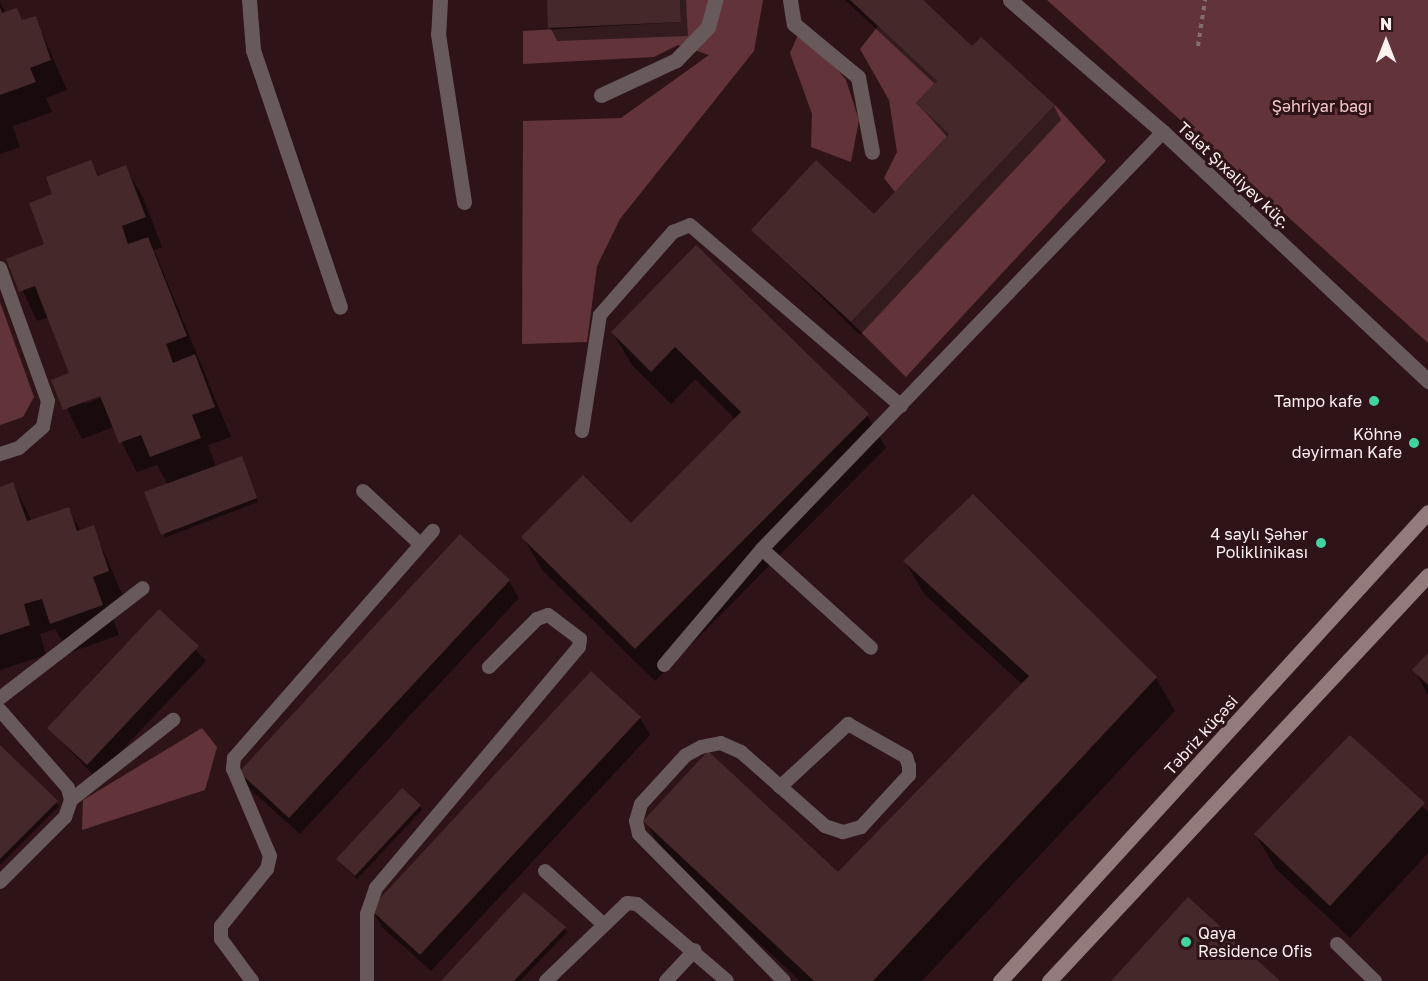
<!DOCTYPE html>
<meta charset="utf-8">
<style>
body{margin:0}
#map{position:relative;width:1428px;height:981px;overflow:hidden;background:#2f1417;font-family:"Golos Text",sans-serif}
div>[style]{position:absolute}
.green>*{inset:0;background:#623338}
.shadow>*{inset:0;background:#0007}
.building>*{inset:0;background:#45282a}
.path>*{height:4px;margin-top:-2px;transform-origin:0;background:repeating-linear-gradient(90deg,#836e70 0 4.5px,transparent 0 9px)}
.lane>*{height:14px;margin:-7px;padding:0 7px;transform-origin:7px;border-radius:7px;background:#68595a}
.street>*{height:15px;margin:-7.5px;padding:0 7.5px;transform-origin:7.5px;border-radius:7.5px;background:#68595a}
.secondary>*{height:15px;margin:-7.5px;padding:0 7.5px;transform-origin:7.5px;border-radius:7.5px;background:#937b7c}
.dots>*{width:16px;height:16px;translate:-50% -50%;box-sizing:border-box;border:3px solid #2f1417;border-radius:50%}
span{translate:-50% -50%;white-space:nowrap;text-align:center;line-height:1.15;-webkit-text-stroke:6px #2f1417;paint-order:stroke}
.park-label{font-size:16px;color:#f7c9cb}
.street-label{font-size:16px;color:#fcf0f1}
.poi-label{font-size:16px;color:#fcf0f1}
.right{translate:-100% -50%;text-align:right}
.left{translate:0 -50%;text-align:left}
.north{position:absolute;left:1356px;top:12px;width:60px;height:60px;-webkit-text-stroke:4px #2f1417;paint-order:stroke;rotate:0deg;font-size:16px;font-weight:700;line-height:24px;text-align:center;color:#fcf0f1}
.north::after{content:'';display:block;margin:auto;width:21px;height:27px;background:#fcf0f1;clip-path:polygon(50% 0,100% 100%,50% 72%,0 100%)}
</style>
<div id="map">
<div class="green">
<div style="clip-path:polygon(680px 0,763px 0,754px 51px,620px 219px,597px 266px,587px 342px,522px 344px,523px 121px,621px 118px,709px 55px,678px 45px,654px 57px,523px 64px,523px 31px,681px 22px)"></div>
<div style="clip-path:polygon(1047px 0,1428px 0,1428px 343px)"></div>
<div style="clip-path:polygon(878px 26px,937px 81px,916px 103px,949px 134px,895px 192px,884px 178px,897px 152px,889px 100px,860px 49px)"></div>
<div style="clip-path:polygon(798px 35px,823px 52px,846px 80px,859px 120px,851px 162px,811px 147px,812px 114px,790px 53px)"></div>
<div style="clip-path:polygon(1055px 105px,1106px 161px,906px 377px,851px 322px)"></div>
<div style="clip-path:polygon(0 302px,34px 397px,23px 417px,0 425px)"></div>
<div style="clip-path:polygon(202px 728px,217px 747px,205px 790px,82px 830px,83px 800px)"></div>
</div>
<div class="shadow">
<div style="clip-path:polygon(548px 0,686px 0,688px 36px,557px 41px,550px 27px)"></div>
<div style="clip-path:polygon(845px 0,921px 0,972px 48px,1054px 106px,1061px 120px,860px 335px,753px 230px,874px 217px,948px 138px,917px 103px,935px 84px)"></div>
<div style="clip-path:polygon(0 3px,6px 13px,16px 9px,23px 22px,35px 17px,67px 90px,46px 98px,52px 112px,13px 126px,20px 147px,0 154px)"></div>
<div style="clip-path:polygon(evenodd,91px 162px,100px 177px,125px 167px,143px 197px,162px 247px,154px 250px,231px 437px,208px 445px,216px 467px,243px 462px,258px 502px,164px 538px,168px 485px,157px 465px,137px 472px,114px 427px,82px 439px,53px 381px,71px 374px,49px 317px,37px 321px,8px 260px,46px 245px,54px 195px,91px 162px,107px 392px,108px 395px,84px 404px,84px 401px,107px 392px)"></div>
<div style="clip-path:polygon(696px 247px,867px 415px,886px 448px,655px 681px,542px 570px,523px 537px,631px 525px,736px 420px,695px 379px,671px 404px,632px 365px,612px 332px)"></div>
<div style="clip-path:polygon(13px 484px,32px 521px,68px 509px,81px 531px,93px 527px,125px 601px,109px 607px,119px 635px,69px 653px,55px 629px,40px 634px,46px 655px,0 670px,0 488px)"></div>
<div style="clip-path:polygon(905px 561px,1156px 678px,1175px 711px,922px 981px,800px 981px,664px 854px,645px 821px,838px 874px,1023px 685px,924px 594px)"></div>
<div style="clip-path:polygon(509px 581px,519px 598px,300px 834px,251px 790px,241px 773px)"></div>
<div style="clip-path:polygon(159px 611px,206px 661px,96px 778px,49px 728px)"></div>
<div style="clip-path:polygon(1428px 655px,1428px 695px,1414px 670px)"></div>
<div style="clip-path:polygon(640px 718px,650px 735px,431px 971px,382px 927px,372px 909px)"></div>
<div style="clip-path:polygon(1350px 737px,1428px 812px,1428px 853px,1350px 938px,1275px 868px,1256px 835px)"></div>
<div style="clip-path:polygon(0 747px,59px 806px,0 865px)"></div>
<div style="clip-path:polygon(420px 806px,422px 810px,357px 879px,340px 863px)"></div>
<div style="clip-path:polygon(525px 894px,567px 932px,520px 981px,443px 981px)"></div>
</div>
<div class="building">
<div style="clip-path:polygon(547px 0,680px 0,681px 22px,548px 28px)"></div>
<div style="clip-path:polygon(850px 0,923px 0,972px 46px,981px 37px,1055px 105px,851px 322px,751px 230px,816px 160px,874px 214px,949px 134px,916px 103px,937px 81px)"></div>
<div style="clip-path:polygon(0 7px,2px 13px,17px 8px,22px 20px,36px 16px,51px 60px,30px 68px,36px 82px,0 95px)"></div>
<div style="clip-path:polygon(91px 160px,98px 176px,126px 165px,146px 217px,122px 226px,128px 244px,148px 237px,187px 336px,166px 344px,173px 363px,195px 354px,215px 407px,192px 415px,201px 438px,150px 457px,141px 435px,119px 443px,100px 396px,63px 410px,51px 380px,69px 373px,35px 286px,19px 292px,6px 259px,44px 244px,29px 203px,52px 194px,46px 177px)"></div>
<div style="clip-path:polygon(696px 245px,869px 414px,635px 649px,521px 537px,583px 475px,631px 523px,741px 412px,675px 347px,651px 372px,611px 332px)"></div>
<div style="clip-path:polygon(242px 456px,257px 498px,161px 535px,144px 492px)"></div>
<div style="clip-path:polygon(13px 482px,27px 521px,69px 507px,77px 531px,94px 525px,109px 571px,93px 577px,103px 605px,50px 624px,42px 599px,24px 604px,30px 625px,0 635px,0 487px)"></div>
<div style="clip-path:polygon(973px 494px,1157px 677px,873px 981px,814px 981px,643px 821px,708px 751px,838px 872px,1029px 676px,903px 561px)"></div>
<div style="clip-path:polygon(460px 534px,510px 580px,289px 818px,239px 772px)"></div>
<div style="clip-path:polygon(159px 609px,199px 646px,87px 765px,47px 728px)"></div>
<div style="clip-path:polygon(1428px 653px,1428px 685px,1412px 670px)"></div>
<div style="clip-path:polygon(591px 671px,641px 717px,420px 955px,370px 909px)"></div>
<div style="clip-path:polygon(1350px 735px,1425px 803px,1330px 906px,1254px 834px)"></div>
<div style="clip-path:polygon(0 745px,58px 801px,0 859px)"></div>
<div style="clip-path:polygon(402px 788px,421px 805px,355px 876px,336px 859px)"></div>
<div style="clip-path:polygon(524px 892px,566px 927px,514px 981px,441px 981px)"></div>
<div style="clip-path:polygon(1188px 897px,1243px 947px,1280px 981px,1111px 981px)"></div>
</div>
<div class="path">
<div style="left:1198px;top:46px;width:47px;rotate:-81.3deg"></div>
</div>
<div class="lane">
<div style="left:0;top:268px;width:141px;rotate:70.2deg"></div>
<div style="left:48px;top:401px;width:26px;rotate:101deg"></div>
<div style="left:43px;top:427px;width:32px;rotate:139deg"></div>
<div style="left:19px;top:448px;width:20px;rotate:162deg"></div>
<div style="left:582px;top:431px;width:117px;rotate:-81.2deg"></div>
<div style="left:600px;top:315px;width:111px;rotate:-48.7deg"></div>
<div style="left:673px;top:232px;width:18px;rotate:-22deg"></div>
<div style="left:690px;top:225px;width:278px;rotate:40.6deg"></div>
<div style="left:363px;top:491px;width:78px;rotate:42.9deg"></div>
<div style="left:762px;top:549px;width:147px;rotate:42.2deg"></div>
<div style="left:664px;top:665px;width:152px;rotate:-49.8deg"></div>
<div style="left:762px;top:549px;width:579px;rotate:-46.12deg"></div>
<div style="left:0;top:698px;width:180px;rotate:-37.6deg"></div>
<div style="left:0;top:710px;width:103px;rotate:48.9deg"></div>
<div style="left:68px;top:788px;width:12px;rotate:76deg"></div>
<div style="left:71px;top:800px;width:18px;rotate:109deg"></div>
<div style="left:65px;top:817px;width:92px;rotate:135deg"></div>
<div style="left:780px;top:787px;width:93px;rotate:-42.8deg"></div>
<div style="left:848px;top:724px;width:67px;rotate:29.6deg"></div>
<div style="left:906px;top:757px;width:9px;rotate:72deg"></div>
<div style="left:909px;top:766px;width:9px;rotate:90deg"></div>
<div style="left:909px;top:775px;width:71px;rotate:132.7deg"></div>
<div style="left:861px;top:827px;width:19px;rotate:164deg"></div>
<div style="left:843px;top:832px;width:19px;rotate:-162deg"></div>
<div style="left:825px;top:826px;width:112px;rotate:-138.6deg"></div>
<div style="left:741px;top:752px;width:22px;rotate:-156deg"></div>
<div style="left:721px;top:743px;width:20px;rotate:169deg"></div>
<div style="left:701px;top:747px;width:18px;rotate:151deg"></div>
<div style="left:685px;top:756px;width:65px;rotate:132.5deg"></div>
<div style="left:641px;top:804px;width:18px;rotate:106deg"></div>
<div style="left:636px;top:821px;width:13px;rotate:77deg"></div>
<div style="left:639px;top:834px;width:206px;rotate:45.4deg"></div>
<div style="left:71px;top:800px;width:130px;rotate:-38.1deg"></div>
<div style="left:545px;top:871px;width:77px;rotate:42.4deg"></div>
<div style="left:1337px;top:944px;width:53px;rotate:44.2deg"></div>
<div style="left:252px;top:981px;width:52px;rotate:-126.4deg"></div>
<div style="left:221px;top:939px;width:13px;rotate:-90deg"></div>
<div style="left:221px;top:926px;width:73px;rotate:-51.1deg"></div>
<div style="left:267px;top:869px;width:13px;rotate:-77deg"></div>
<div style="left:270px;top:856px;width:95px;rotate:-113deg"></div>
<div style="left:233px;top:769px;width:11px;rotate:-85deg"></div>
<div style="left:234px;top:758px;width:302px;rotate:-48.8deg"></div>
<div style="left:367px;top:981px;width:67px;rotate:-90deg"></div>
<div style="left:367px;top:914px;width:28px;rotate:-71deg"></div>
<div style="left:376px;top:888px;width:315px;rotate:-49.9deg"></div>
<div style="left:579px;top:647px;width:8px;rotate:-83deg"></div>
<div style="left:580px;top:639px;width:40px;rotate:-143deg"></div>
<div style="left:548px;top:615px;width:12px;rotate:160deg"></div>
<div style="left:537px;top:619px;width:68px;rotate:135deg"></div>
<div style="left:546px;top:981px;width:112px;rotate:-43.9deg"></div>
<div style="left:627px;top:903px;width:10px;rotate:6deg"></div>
<div style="left:637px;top:904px;width:118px;rotate:40.5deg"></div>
<div style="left:666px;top:981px;width:42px;rotate:-46.9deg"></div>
</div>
<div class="street">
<div style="left:249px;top:0;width:50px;rotate:85.4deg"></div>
<div style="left:253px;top:50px;width:271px;rotate:71.3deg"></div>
<div style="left:440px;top:0;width:34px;rotate:93deg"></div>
<div style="left:438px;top:34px;width:170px;rotate:81.2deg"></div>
<div style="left:790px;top:0;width:24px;rotate:81deg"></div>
<div style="left:794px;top:24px;width:83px;rotate:39.6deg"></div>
<div style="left:858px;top:77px;width:76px;rotate:79.4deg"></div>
<div style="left:1010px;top:0;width:202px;rotate:40.8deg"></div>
<div style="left:1163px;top:132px;width:364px;rotate:43.2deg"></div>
<div style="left:601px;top:95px;width:83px;rotate:-25deg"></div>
<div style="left:676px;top:60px;width:46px;rotate:-45.9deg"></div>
<div style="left:708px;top:27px;width:28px;rotate:-75deg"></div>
</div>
<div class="secondary">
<div style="left:1000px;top:981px;width:635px;rotate:-47.62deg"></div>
<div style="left:1049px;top:981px;width:555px;rotate:-46.97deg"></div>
</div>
<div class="dots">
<div style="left:1374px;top:401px;background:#41d4a1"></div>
<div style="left:1414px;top:443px;background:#41d4a1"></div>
<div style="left:1321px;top:543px;background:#41d4a1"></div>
<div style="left:1186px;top:942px;background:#41d4a1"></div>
</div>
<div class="park-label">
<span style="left:1322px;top:106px">Şəhriyar bağı</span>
</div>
<div class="street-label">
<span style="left:1234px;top:175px;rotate:43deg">Tələt Şıxəliyev küç.</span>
<span style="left:1201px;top:735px;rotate:-48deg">Təbriz küçəsi</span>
</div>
<div class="poi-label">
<span class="right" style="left:1362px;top:401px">Tampo kafe</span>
<span class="right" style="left:1402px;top:443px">Köhnə<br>dəyirman Kafe</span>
<span class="right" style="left:1308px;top:543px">4 saylı Şəhər<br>Poliklinikası</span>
<span class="left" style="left:1198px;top:942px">Qaya<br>Residence Ofis</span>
</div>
<div class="north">N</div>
</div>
